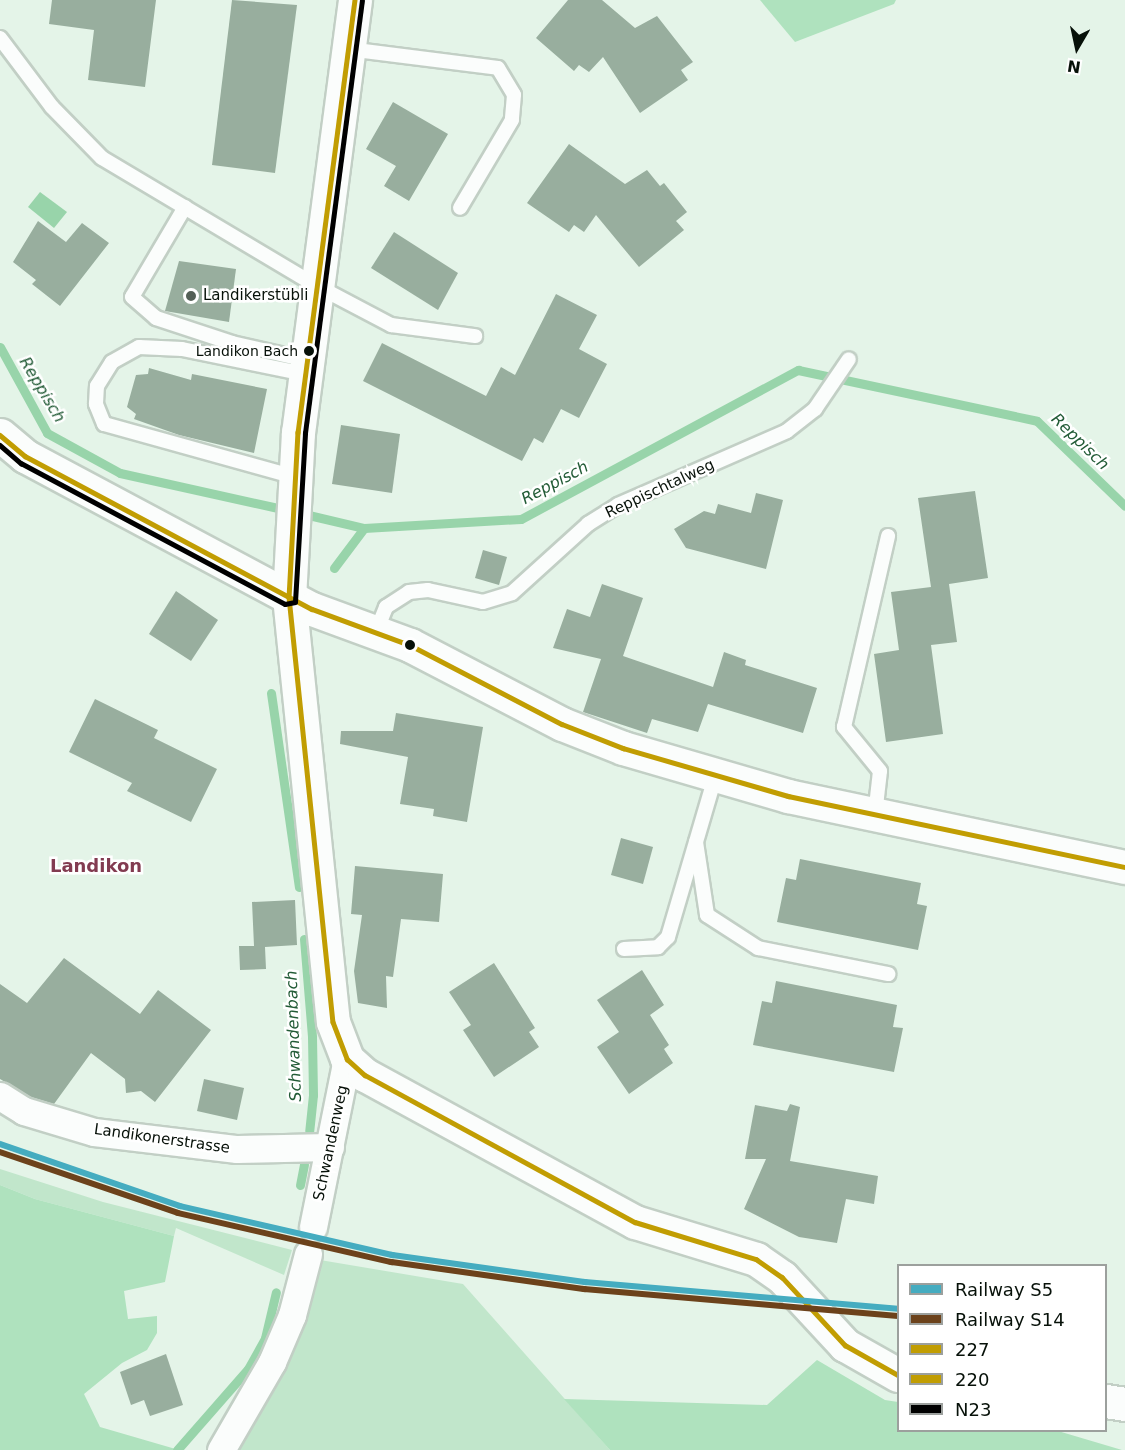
<!DOCTYPE html>
<meta charset="utf-8">
<style>
body{margin:0}
#map{position:relative;width:1125px;height:1450px;overflow:hidden;background:#e4f4e8;font-family:"DejaVu Sans",sans-serif}
div>[style]{position:absolute}
.green>*{inset:0;background:#c1e6cb}
.forest>*{inset:0;background:#afe2be}
.water>*{inset:0;background:#98d4aa}
.stream>*{height:9px;margin:-4.5px;padding:0 4.5px;transform-origin:4.5px;border-radius:4.5px;background:#98d4aa}
.building>*{inset:0;background:#98ae9e}
.roads{filter:drop-shadow(2px 0 #c2cfc5) drop-shadow(-2px 0 #c2cfc5) drop-shadow(0 2px #c2cfc5) drop-shadow(0 -2px #c2cfc5)}
.lane>*{height:14px;margin:-7px;padding:0 7px;transform-origin:7px;border-radius:7px;background:#fbfdfc}
.street>*{height:27px;margin:-13.5px;padding:0 13.5px;transform-origin:13.5px;border-radius:13.5px;background:#fbfdfc}
.secondary>*{height:33px;margin:-16.5px;padding:0 16.5px;transform-origin:16.5px;border-radius:16.5px;background:#fbfdfc}
.bus-1>*{height:4.5px;margin:-2.25px;padding:0 2.25px;transform-origin:2.25px;border-radius:2.25px;background:#c19d02}
.bus-2>*{height:4.5px;margin:-2.25px;padding:0 2.25px;transform-origin:2.25px;border-radius:2.25px;background:#c19d02}
.bus-3>*{height:4.5px;margin:-2.25px;padding:0 2.25px;transform-origin:2.25px;border-radius:2.25px;background:#000}
.rail-1>*{height:6px;margin:-3px;padding:0 3px;transform-origin:3px;border-radius:3px;background:#45acc0}
.rail-2>*{height:6px;margin:-3px;padding:0 3px;transform-origin:3px;border-radius:3px;background:#6c421b}
.dots>*{width:16px;height:16px;translate:-50% -50%;box-sizing:border-box;border:3px solid #fff;border-radius:50%}
span{translate:-50% -50%;white-space:nowrap;text-align:center;line-height:1.15;-webkit-text-stroke:5px #fff;paint-order:stroke}
.bus-label{font-size:14px;color:#071109}
.right{translate:-100% -50%;text-align:right}
.poi-label{font-size:15px;color:#071109}
.left{translate:0 -50%;text-align:left}
.street-label{font-size:15px;color:#071109}
.water-label{font-size:16px;color:#225b36;font-style:italic}
.quarter-label{font-size:18px;color:#823b51;font-weight:700}
.legend{position:absolute;left:897px;top:1264px;width:210px;height:168px;box-sizing:border-box;background:#fff;border:2px solid #9ca09d;margin:0;padding:8px 10px;list-style:none;font-size:18px;color:#071109}
.legend li{display:flex;align-items:center;gap:12px;height:30px}
.legend b{width:30px;border:2px solid #9ca09d}
.north{position:absolute;left:1047px;top:18px;width:60px;height:60px;-webkit-text-stroke:4px #fff;paint-order:stroke;rotate:189deg;font-size:16px;font-weight:700;line-height:24px;text-align:center;color:#071109}
.north::after{content:'';display:block;margin:auto;width:21px;height:27px;background:#071109;clip-path:polygon(50% 0,100% 100%,50% 72%,0 100%)}
</style>
<div id="map">
<div class="green">
<div style="clip-path:polygon(0 1169px,103px 1202px,292px 1250px,284px 1275px,176px 1228px,174px 1236px,35px 1199px,0 1185px)"></div>
<div style="clip-path:polygon(320px 1260px,463px 1284px,610px 1450px,231px 1450px,290px 1349px)"></div>
</div>
<div class="forest">
<div style="clip-path:polygon(760px 0,896px 0,894px 4px,795px 42px)"></div>
<div style="clip-path:polygon(0 1185px,35px 1199px,174px 1236px,165px 1282px,124px 1291px,128px 1319px,157px 1316px,157px 1333px,147px 1350px,122px 1363px,84px 1394px,100px 1427px,179px 1450px,0 1450px)"></div>
<div style="clip-path:polygon(817px 1360px,885px 1400px,898px 1402px,898px 1430px,1058px 1431px,1122px 1450px,610px 1450px,564px 1399px,767px 1405px)"></div>
</div>
<div class="water">
<div style="clip-path:polygon(40px 192px,67px 212px,54px 228px,28px 207px)"></div>
</div>
<div class="stream">
<div style="left:0;top:347px;width:98px;rotate:61.3deg"></div>
<div style="left:47px;top:433px;width:83px;rotate:28.7deg"></div>
<div style="left:120px;top:473px;width:171px;rotate:12.5deg"></div>
<div style="left:300px;top:513px;width:66px;rotate:13.2deg"></div>
<div style="left:364px;top:528px;width:157px;rotate:-3.3deg"></div>
<div style="left:521px;top:519px;width:315px;rotate:-28.3deg"></div>
<div style="left:798px;top:370px;width:244px;rotate:12deg"></div>
<div style="left:1037px;top:421px;width:122px;rotate:44deg"></div>
<div style="left:334px;top:568px;width:50px;rotate:-53.1deg"></div>
<div style="left:271px;top:693px;width:196px;rotate:81.8deg"></div>
<div style="left:304px;top:939px;width:98px;rotate:85.3deg"></div>
<div style="left:312px;top:1037px;width:58px;rotate:89deg"></div>
<div style="left:313px;top:1095px;width:36px;rotate:96deg"></div>
<div style="left:300px;top:1185px;width:21px;rotate:-79deg"></div>
<div style="left:177px;top:1450px;width:108px;rotate:-48.8deg"></div>
<div style="left:248px;top:1369px;width:35px;rotate:-61deg"></div>
<div style="left:265px;top:1338px;width:47px;rotate:-76.6deg"></div>
</div>
<div class="building">
<div style="clip-path:polygon(52px 0,156px 0,145px 87px,88px 80px,94px 30px,49px 24px)"></div>
<div style="clip-path:polygon(232px 0,297px 5px,275px 173px,212px 165px)"></div>
<div style="clip-path:polygon(568px 0,602px 0,635px 28px,657px 16px,693px 62px,681px 70px,688px 80px,640px 113px,603px 57px,589px 72px,579px 65px,574px 71px,536px 38px)"></div>
<div style="clip-path:polygon(393px 102px,448px 134px,409px 201px,384px 186px,396px 166px,366px 149px)"></div>
<div style="clip-path:polygon(569px 144px,625px 184px,647px 170px,660px 186px,664px 183px,687px 212px,676px 221px,684px 230px,639px 267px,596px 215px,584px 232px,574px 225px,569px 232px,527px 203px)"></div>
<div style="clip-path:polygon(38px 221px,66px 242px,82px 223px,109px 243px,60px 306px,32px 284px,36px 280px,13px 262px)"></div>
<div style="clip-path:polygon(394px 232px,458px 273px,438px 310px,371px 268px)"></div>
<div style="clip-path:polygon(179px 261px,236px 269px,229px 322px,165px 311px)"></div>
<div style="clip-path:polygon(556px 294px,597px 315px,579px 349px,607px 364px,579px 418px,561px 409px,543px 443px,534px 438px,522px 461px,363px 381px,382px 343px,486px 396px,501px 367px,515px 375px)"></div>
<div style="clip-path:polygon(149px 368px,191px 380px,192px 374px,267px 389px,254px 453px,179px 435px,134px 419px,136px 414px,127px 407px,136px 375px,148px 374px)"></div>
<div style="clip-path:polygon(341px 425px,400px 434px,392px 493px,332px 484px)"></div>
<div style="clip-path:polygon(975px 491px,988px 578px,936px 586px,949px 584px,957px 642px,931px 645px,943px 734px,886px 742px,874px 654px,899px 650px,891px 592px,931px 587px,918px 498px)"></div>
<div style="clip-path:polygon(756px 493px,783px 500px,766px 569px,686px 548px,674px 529px,704px 511px,715px 514px,718px 504px,751px 513px)"></div>
<div style="clip-path:polygon(483px 550px,507px 557px,499px 585px,475px 578px)"></div>
<div style="clip-path:polygon(602px 584px,643px 598px,623px 656px,713px 687px,724px 652px,746px 660px,745px 665px,817px 688px,803px 733px,708px 704px,698px 732px,652px 719px,647px 733px,583px 712px,601px 659px,553px 648px,567px 609px,590px 617px)"></div>
<div style="clip-path:polygon(176px 591px,218px 620px,191px 661px,149px 634px)"></div>
<div style="clip-path:polygon(95px 699px,158px 730px,154px 738px,217px 769px,191px 822px,127px 791px,132px 783px,69px 752px)"></div>
<div style="clip-path:polygon(396px 713px,483px 727px,467px 822px,433px 816px,434px 809px,400px 804px,408px 757px,340px 744px,341px 731px,393px 731px)"></div>
<div style="clip-path:polygon(621px 838px,653px 847px,643px 884px,611px 875px)"></div>
<div style="clip-path:polygon(800px 859px,921px 883px,917px 904px,927px 906px,918px 950px,777px 922px,786px 878px,796px 880px)"></div>
<div style="clip-path:polygon(355px 866px,443px 874px,439px 922px,401px 919px,393px 977px,386px 976px,387px 1008px,358px 1003px,354px 971px,362px 915px,351px 914px)"></div>
<div style="clip-path:polygon(295px 900px,297px 945px,265px 947px,266px 969px,240px 970px,239px 946px,254px 946px,252px 902px)"></div>
<div style="clip-path:polygon(64px 958px,140px 1014px,158px 990px,211px 1030px,155px 1102px,141px 1091px,126px 1093px,125px 1079px,91px 1053px,54px 1104px,31px 1097px,0 1079px,0 984px,27px 1003px)"></div>
<div style="clip-path:polygon(494px 963px,535px 1028px,529px 1032px,539px 1047px,494px 1077px,463px 1030px,471px 1025px,449px 992px)"></div>
<div style="clip-path:polygon(642px 970px,664px 1005px,650px 1015px,669px 1045px,664px 1049px,673px 1063px,629px 1094px,597px 1047px,619px 1032px,597px 1000px)"></div>
<div style="clip-path:polygon(776px 981px,897px 1005px,893px 1027px,903px 1028px,894px 1072px,753px 1045px,762px 1001px,772px 1003px)"></div>
<div style="clip-path:polygon(204px 1079px,244px 1088px,237px 1120px,197px 1111px)"></div>
<div style="clip-path:polygon(790px 1104px,800px 1107px,790px 1161px,878px 1176px,874px 1204px,846px 1199px,837px 1243px,799px 1237px,744px 1209px,766px 1159px,745px 1159px,755px 1105px,787px 1111px)"></div>
<div style="clip-path:polygon(166px 1354px,183px 1405px,150px 1416px,144px 1400px,131px 1405px,120px 1372px)"></div>
</div>
<div class="roads">
<div class="lane">
<div style="left:0;top:38px;width:86px;rotate:53deg"></div>
<div style="left:52px;top:107px;width:71px;rotate:45.6deg"></div>
<div style="left:102px;top:158px;width:250px;rotate:30.8deg"></div>
<div style="left:317px;top:286px;width:84px;rotate:27.8deg"></div>
<div style="left:391px;top:325px;width:85px;rotate:7.5deg"></div>
<div style="left:348px;top:49px;width:151px;rotate:7.2deg"></div>
<div style="left:498px;top:68px;width:31px;rotate:59deg"></div>
<div style="left:514px;top:95px;width:25px;rotate:95deg"></div>
<div style="left:512px;top:120px;width:102px;rotate:120.6deg"></div>
<div style="left:185px;top:207px;width:104px;rotate:120.5deg"></div>
<div style="left:132px;top:297px;width:32px;rotate:41deg"></div>
<div style="left:156px;top:318px;width:80px;rotate:18.2deg"></div>
<div style="left:232px;top:343px;width:77px;rotate:12.8deg"></div>
<div style="left:295px;top:477px;width:198px;rotate:-164.5deg"></div>
<div style="left:104px;top:424px;width:22px;rotate:-112deg"></div>
<div style="left:96px;top:404px;width:18px;rotate:-87deg"></div>
<div style="left:97px;top:386px;width:28px;rotate:-58deg"></div>
<div style="left:112px;top:362px;width:31px;rotate:-29deg"></div>
<div style="left:139px;top:347px;width:43px;rotate:2.7deg"></div>
<div style="left:182px;top:349px;width:126px;rotate:11.5deg"></div>
<div style="left:376px;top:632px;width:27px;rotate:-68deg"></div>
<div style="left:386px;top:607px;width:27px;rotate:-33deg"></div>
<div style="left:409px;top:592px;width:19px;rotate:-6deg"></div>
<div style="left:428px;top:590px;width:56px;rotate:12.3deg"></div>
<div style="left:483px;top:602px;width:30px;rotate:-17deg"></div>
<div style="left:512px;top:593px;width:103px;rotate:-42.2deg"></div>
<div style="left:588px;top:524px;width:36px;rotate:-32deg"></div>
<div style="left:618px;top:505px;width:184px;rotate:-23.6deg"></div>
<div style="left:787px;top:431px;width:36px;rotate:-38deg"></div>
<div style="left:815px;top:409px;width:60px;rotate:-55.8deg"></div>
<div style="left:875px;top:815px;width:44px;rotate:-83.5deg"></div>
<div style="left:880px;top:771px;width:57px;rotate:-129.3deg"></div>
<div style="left:844px;top:727px;width:196px;rotate:-77deg"></div>
<div style="left:696px;top:842px;width:74px;rotate:81.4deg"></div>
<div style="left:707px;top:915px;width:61px;rotate:32.9deg"></div>
<div style="left:758px;top:948px;width:133px;rotate:11.3deg"></div>
<div style="left:624px;top:949px;width:34px;rotate:-3deg"></div>
<div style="left:658px;top:947px;width:14px;rotate:-45deg"></div>
<div style="left:668px;top:937px;width:167px;rotate:-73.6deg"></div>
</div>
<div class="street">
<div style="left:0;top:1096px;width:28px;rotate:32deg"></div>
<div style="left:24px;top:1111px;width:73px;rotate:16.7deg"></div>
<div style="left:94px;top:1132px;width:144px;rotate:6.8deg"></div>
<div style="left:237px;top:1149px;width:93px;rotate:-1.2deg"></div>
<div style="left:313px;top:1227px;width:171px;rotate:-78.6deg"></div>
<div style="left:221px;top:1450px;width:102px;rotate:-59.9deg"></div>
<div style="left:272px;top:1362px;width:51px;rotate:-66.9deg"></div>
<div style="left:292px;top:1315px;width:63px;rotate:-75.3deg"></div>
</div>
<div class="secondary">
<div style="left:355px;top:0;width:436px;rotate:97.5deg"></div>
<div style="left:298px;top:432px;width:165px;rotate:93.1deg"></div>
<div style="left:289px;top:597px;width:427px;rotate:84.1deg"></div>
<div style="left:333px;top:1022px;width:40px;rotate:69deg"></div>
<div style="left:347px;top:1059px;width:24px;rotate:42deg"></div>
<div style="left:365px;top:1075px;width:307px;rotate:28.6deg"></div>
<div style="left:635px;top:1222px;width:127px;rotate:17deg"></div>
<div style="left:756px;top:1259px;width:32px;rotate:35deg"></div>
<div style="left:782px;top:1277px;width:93px;rotate:47.2deg"></div>
<div style="left:845px;top:1345px;width:61px;rotate:29.5deg"></div>
<div style="left:0;top:435px;width:33px;rotate:40deg"></div>
<div style="left:25px;top:456px;width:325px;rotate:28.1deg"></div>
<div style="left:312px;top:609px;width:104px;rotate:20.2deg"></div>
<div style="left:410px;top:645px;width:171px;rotate:27.5deg"></div>
<div style="left:562px;top:724px;width:66px;rotate:21.5deg"></div>
<div style="left:623px;top:748px;width:172px;rotate:16.2deg"></div>
<div style="left:788px;top:796px;width:344px;rotate:11.9deg"></div>
<div style="left:1106px;top:1401px;width:19px;rotate:9deg"></div>
</div>
</div>
<div class="bus-1">
<div style="left:0;top:435px;width:33px;rotate:40deg"></div>
<div style="left:25px;top:456px;width:325px;rotate:28.1deg"></div>
<div style="left:312px;top:609px;width:104px;rotate:20.2deg"></div>
<div style="left:410px;top:645px;width:171px;rotate:27.5deg"></div>
<div style="left:562px;top:724px;width:66px;rotate:21.5deg"></div>
<div style="left:623px;top:748px;width:172px;rotate:16.2deg"></div>
<div style="left:788px;top:796px;width:344px;rotate:11.9deg"></div>
</div>
<div class="bus-2">
<div style="left:355px;top:0;width:436px;rotate:97.5deg"></div>
<div style="left:298px;top:432px;width:165px;rotate:93.1deg"></div>
<div style="left:289px;top:597px;width:427px;rotate:84.1deg"></div>
<div style="left:333px;top:1022px;width:40px;rotate:69deg"></div>
<div style="left:347px;top:1059px;width:24px;rotate:42deg"></div>
<div style="left:365px;top:1075px;width:307px;rotate:28.6deg"></div>
<div style="left:635px;top:1222px;width:127px;rotate:17deg"></div>
<div style="left:756px;top:1259px;width:32px;rotate:35deg"></div>
<div style="left:782px;top:1277px;width:93px;rotate:47.2deg"></div>
<div style="left:845px;top:1345px;width:61px;rotate:29.5deg"></div>
</div>
<div class="bus-3">
<div style="left:0;top:445px;width:28px;rotate:41deg"></div>
<div style="left:21px;top:463px;width:299px;rotate:28.1deg"></div>
<div style="left:285px;top:604px;width:10px;rotate:-11deg"></div>
<div style="left:295px;top:602px;width:169px;rotate:-86.6deg"></div>
<div style="left:305px;top:433px;width:436px;rotate:-82.5deg"></div>
</div>
<div class="rail-1">
<div style="left:0;top:1144px;width:190px;rotate:19deg"></div>
<div style="left:180px;top:1206px;width:218px;rotate:13deg"></div>
<div style="left:392px;top:1255px;width:195px;rotate:8deg"></div>
<div style="left:585px;top:1282px;width:314px;rotate:4.9deg"></div>
</div>
<div class="rail-2">
<div style="left:0;top:1152px;width:188px;rotate:18.9deg"></div>
<div style="left:178px;top:1213px;width:219px;rotate:13deg"></div>
<div style="left:391px;top:1262px;width:195px;rotate:8deg"></div>
<div style="left:584px;top:1289px;width:314px;rotate:4.9deg"></div>
</div>
<div class="dots">
<div style="left:191px;top:296px;background:#546057"></div>
<div style="left:309px;top:351px;background:#071109"></div>
<div style="left:410px;top:645px;background:#071109"></div>
</div>
<div class="bus-label">
<span class="right" style="left:298px;top:351px">Landikon Bach</span>
</div>
<div class="poi-label">
<span class="left" style="left:203px;top:296px">Landikerstübli</span>
</div>
<div class="street-label">
<span style="left:660px;top:489px;rotate:-25deg">Reppischtalweg</span>
<span style="left:162px;top:1139px;rotate:8deg">Landikonerstrasse</span>
<span style="left:331px;top:1143px;rotate:-78deg">Schwandenweg</span>
</div>
<div class="water-label">
<span style="left:42px;top:390px;rotate:59deg">Reppisch</span>
<span style="left:1080px;top:442px;rotate:44deg">Reppisch</span>
<span style="left:555px;top:483px;rotate:-28deg">Reppisch</span>
<span style="left:294px;top:1036px;rotate:-92deg">Schwandenbach</span>
</div>
<div class="quarter-label">
<span style="left:96px;top:866px">Landikon</span>
</div>
<ul class="legend">
<li><b style="height:8px;background:#45acc0"></b>Railway S5</li>
<li><b style="height:8px;background:#6c421b"></b>Railway S14</li>
<li><b style="height:8px;background:#c19d02"></b>227</li>
<li><b style="height:8px;background:#c19d02"></b>220</li>
<li><b style="height:8px;background:#000"></b>N23</li>
</ul>
<div class="north">N</div>
</div>
